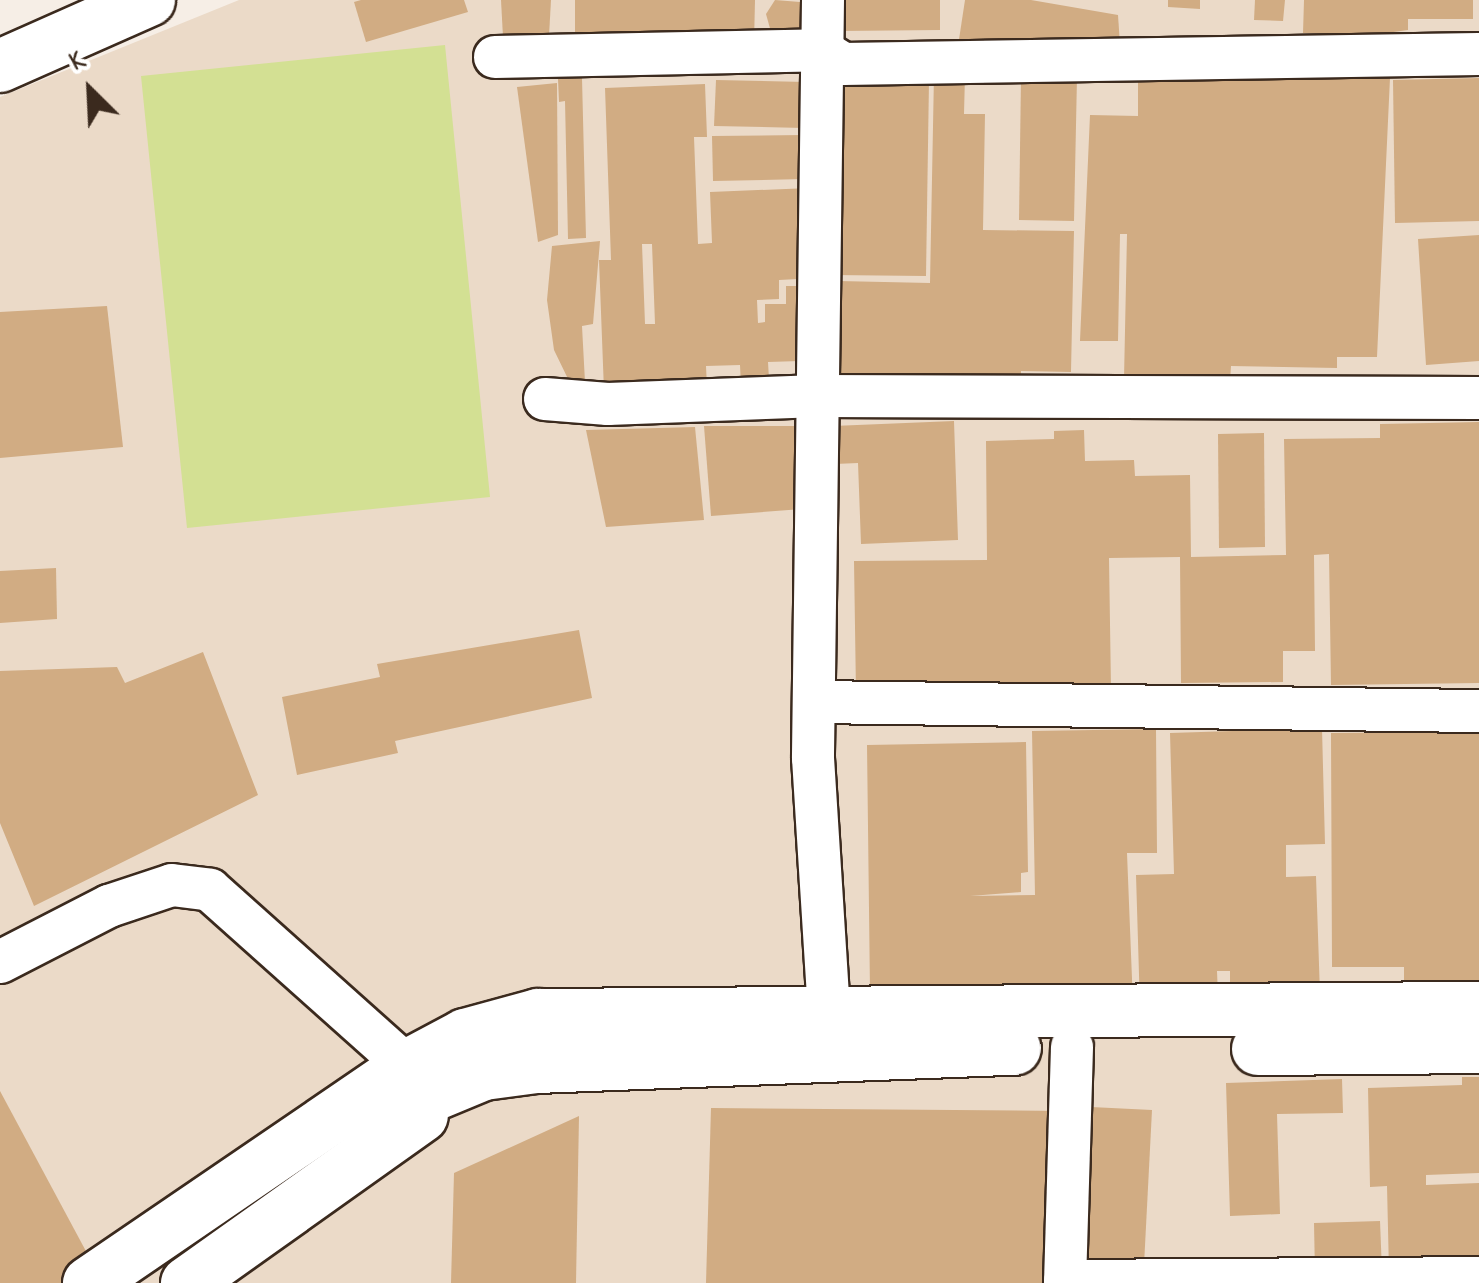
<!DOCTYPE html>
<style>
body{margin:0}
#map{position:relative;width:1479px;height:1283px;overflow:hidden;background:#f6eee6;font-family:"Indie Flower",sans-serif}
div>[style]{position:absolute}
.built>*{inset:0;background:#ebdac8}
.green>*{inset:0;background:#d3e093}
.building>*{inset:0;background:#d1ac83}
.roads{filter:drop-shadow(2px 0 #3b2a1e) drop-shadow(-2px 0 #3b2a1e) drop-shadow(0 2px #3b2a1e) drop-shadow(0 -2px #3b2a1e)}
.minor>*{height:42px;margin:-21px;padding:0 21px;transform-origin:21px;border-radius:21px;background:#fff}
.major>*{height:52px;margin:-26px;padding:0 26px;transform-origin:26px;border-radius:26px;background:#fff}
span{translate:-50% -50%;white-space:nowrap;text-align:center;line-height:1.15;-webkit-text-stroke:10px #fff;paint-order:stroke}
.north{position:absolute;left:40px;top:40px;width:100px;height:100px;-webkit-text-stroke:8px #fff;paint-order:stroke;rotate:336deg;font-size:28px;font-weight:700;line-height:40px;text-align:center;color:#3b2a1e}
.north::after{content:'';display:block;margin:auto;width:35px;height:45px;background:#3b2a1e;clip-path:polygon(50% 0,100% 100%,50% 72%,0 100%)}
</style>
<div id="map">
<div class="built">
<div style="clip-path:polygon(239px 0,1479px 0,1479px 1283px,0 1283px,0 97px)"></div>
</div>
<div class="green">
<div style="clip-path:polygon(445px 45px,490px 497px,187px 528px,141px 76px)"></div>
</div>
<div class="building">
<div style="clip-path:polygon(361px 0,464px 0,468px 12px,366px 42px,354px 2px)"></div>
<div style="clip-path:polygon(501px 0,551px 0,549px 36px,503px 37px)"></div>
<div style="clip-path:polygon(575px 0,755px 0,754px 43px,575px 45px)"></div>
<div style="clip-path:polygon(775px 0,800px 2px,802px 35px,771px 32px,766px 14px)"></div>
<div style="clip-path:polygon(838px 0,940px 0,940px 30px,838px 31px)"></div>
<div style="clip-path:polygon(965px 0,1031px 0,1118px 15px,1120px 45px,958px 46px)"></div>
<div style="clip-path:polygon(1168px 0,1200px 0,1200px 9px,1168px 7px)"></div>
<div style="clip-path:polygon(1255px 0,1285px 0,1283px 21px,1254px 20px)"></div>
<div style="clip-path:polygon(1304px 0,1473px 0,1473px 19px,1408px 19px,1408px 30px,1379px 34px,1303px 33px)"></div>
<div style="clip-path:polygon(934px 74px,965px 75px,964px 114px,985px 114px,983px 230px,1074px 231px,1071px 372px,1021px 371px,1021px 382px,837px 379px,838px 281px,930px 283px)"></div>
<div style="clip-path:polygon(1138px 74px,1390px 78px,1377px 357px,1337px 357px,1337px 368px,1231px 366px,1230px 381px,1124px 379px,1127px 234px,1120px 234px,1118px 341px,1080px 341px,1090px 115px,1138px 116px)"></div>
<div style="clip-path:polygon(1021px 77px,1077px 77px,1074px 221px,1019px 220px)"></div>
<div style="clip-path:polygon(582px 78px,586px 238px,568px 239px,565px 101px,559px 102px,558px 79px)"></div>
<div style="clip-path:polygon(836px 78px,929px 80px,926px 276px,832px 275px)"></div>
<div style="clip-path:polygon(1479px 78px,1479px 221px,1395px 223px,1393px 80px)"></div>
<div style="clip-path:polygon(716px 80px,806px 82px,804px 128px,714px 126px)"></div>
<div style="clip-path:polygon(557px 83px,558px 235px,538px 242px,517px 87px)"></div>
<div style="clip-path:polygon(evenodd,705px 84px,707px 137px,694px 137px,698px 244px,712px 243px,710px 192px,810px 188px,811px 240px,797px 240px,798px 279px,779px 280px,779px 299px,757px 300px,758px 323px,765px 322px,765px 304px,786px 304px,786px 286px,809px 286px,800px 361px,768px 362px,769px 379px,741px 386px,740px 365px,706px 366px,707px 387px,604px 391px,599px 260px,611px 260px,605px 88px,705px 84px,642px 244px,652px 244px,655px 324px,645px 324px,642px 244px)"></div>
<div style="clip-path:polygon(803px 135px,804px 179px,713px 181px,712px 136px)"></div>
<div style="clip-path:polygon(1479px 235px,1479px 361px,1426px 365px,1418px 239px)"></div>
<div style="clip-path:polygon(600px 241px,593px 324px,582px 326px,585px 382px,570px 383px,554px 350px,547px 300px,552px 246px)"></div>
<div style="clip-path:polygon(107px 306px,123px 447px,0 458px,0 312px)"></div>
<div style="clip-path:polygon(954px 421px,958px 540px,861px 544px,858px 463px,835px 464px,833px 426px)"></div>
<div style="clip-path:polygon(1479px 422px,1479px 683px,1331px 685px,1329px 554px,1314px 555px,1315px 651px,1283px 651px,1283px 682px,1181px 683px,1180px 557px,1109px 558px,1111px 689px,856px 693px,854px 561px,987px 560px,986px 441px,1054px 439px,1054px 431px,1084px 430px,1085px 461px,1134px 460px,1135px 476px,1190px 475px,1191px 557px,1286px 555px,1284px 439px,1380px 438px,1380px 424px)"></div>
<div style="clip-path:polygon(704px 426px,801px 426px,802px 509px,711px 516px)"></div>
<div style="clip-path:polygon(695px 427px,704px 520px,606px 527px,586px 430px)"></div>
<div style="clip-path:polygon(1264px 433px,1265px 547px,1219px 548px,1218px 434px)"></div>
<div style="clip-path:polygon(56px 568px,57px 619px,0 623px,0 571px)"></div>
<div style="clip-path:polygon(579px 630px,592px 698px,395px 741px,398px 753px,297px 775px,282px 697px,380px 677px,377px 664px)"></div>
<div style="clip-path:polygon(203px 652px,258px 795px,34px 906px,0 823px,0 671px,117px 667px,125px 683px)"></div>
<div style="clip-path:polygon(1322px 728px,1325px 844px,1286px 845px,1286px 877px,1316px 876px,1320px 994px,1230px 997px,1230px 971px,1217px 971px,1218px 996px,1140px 1008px,1136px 875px,1174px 874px,1170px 733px)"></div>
<div style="clip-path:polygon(1156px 729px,1157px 853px,1127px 853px,1133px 1004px,870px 992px,867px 745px,1026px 742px,1028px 872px,1021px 873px,1021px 892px,970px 896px,1035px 895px,1032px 731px)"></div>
<div style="clip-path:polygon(1479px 732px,1479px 985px,1404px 1000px,1404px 967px,1332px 967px,1331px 733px)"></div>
<div style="clip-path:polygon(1462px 1077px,1479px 1077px,1479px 1173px,1426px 1175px,1426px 1185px,1479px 1183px,1479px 1266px,1389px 1272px,1387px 1186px,1370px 1187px,1368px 1088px,1462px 1085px)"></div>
<div style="clip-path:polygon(1342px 1079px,1343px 1113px,1277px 1114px,1280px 1214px,1230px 1216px,1226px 1083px)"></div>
<div style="clip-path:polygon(0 1091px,95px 1268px,71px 1283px,0 1283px)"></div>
<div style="clip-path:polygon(1091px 1107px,1152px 1110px,1144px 1265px,1083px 1262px)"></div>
<div style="clip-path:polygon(711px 1108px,1063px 1111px,1057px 1283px,706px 1283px)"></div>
<div style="clip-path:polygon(579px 1116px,576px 1283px,451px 1283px,454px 1173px)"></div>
<div style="clip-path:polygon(1380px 1221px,1382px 1272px,1315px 1274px,1314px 1223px)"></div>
</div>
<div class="roads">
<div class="minor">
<div style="left:823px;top:0;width:758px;rotate:90.76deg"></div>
<div style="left:813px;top:758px;width:256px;rotate:86.4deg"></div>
<div style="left:495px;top:57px;width:326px;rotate:-1.2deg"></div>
<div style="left:821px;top:50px;width:26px;rotate:32deg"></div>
<div style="left:843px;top:64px;width:636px;rotate:-0.9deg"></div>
<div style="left:545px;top:399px;width:63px;rotate:4.5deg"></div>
<div style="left:608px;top:404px;width:210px;rotate:-2.2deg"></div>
<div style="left:818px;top:396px;width:661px;rotate:0.17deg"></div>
<div style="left:814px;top:702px;width:665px;rotate:0.78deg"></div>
<div style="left:0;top:962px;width:123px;rotate:-27.2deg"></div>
<div style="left:109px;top:906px;width:66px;rotate:-18.4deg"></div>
<div style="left:172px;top:885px;width:38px;rotate:7deg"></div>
<div style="left:210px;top:890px;width:264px;rotate:41.8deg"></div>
<div style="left:1065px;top:1281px;width:414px;rotate:-0.4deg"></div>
<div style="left:1065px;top:1283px;width:236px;rotate:-88.3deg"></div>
</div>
<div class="major">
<div style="left:0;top:66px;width:163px;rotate:-23.9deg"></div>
<div style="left:1258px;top:1049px;width:221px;rotate:-0.5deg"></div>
<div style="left:373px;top:1120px;width:120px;rotate:-22.5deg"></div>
<div style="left:484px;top:1074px;width:53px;rotate:-7.5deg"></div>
<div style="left:537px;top:1067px;width:478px;rotate:-2.2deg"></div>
<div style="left:89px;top:1283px;width:385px;rotate:-34.3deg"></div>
<div style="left:407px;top:1066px;width:66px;rotate:-28.1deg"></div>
<div style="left:465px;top:1035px;width:76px;rotate:-15.3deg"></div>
<div style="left:538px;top:1015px;width:941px;rotate:-0.43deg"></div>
<div style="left:187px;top:1283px;width:288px;rotate:-35.4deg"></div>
</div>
</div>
<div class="north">K</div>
</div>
